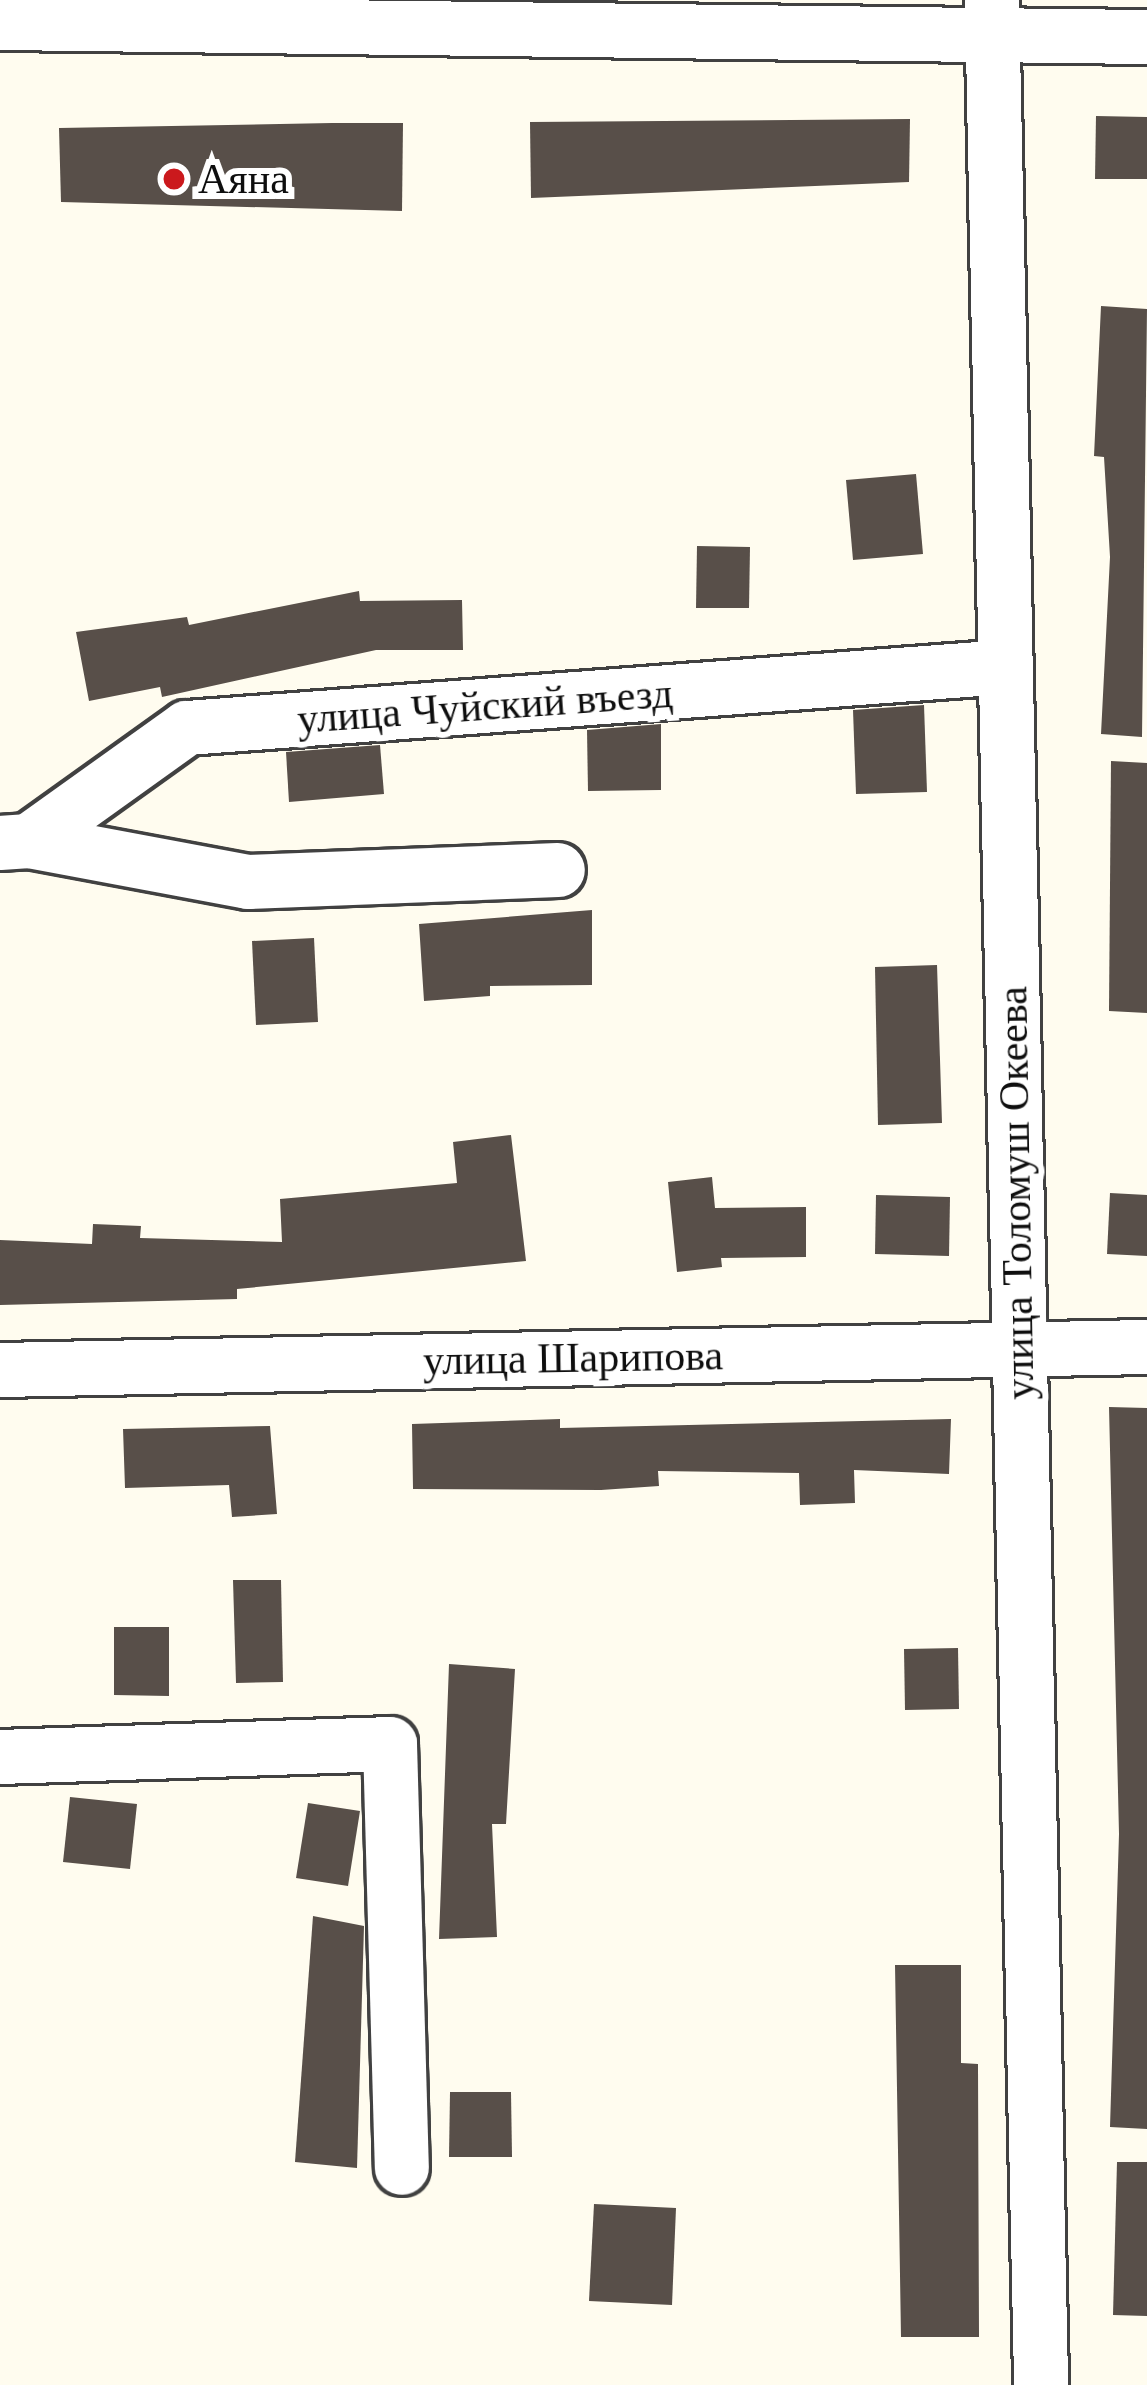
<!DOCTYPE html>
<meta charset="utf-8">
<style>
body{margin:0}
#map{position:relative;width:1147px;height:2385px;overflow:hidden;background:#fffcef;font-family:Georgia,serif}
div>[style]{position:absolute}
.building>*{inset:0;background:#584f49}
.roads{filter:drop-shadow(3px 0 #414141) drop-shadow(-3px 0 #414141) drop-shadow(0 3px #414141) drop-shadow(0 -3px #414141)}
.minor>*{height:54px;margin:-27px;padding:0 27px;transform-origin:27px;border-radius:27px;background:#fff}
.dots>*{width:33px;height:33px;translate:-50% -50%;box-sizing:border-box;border:6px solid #fff;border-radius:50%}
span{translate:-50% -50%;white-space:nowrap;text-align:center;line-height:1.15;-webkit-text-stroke:12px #fff;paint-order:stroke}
.poi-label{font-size:42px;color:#0e0e0e}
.left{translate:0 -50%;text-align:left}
.street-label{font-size:42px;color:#0e0e0e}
</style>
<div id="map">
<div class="building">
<div style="clip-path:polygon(1096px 116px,1147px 117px,1147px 179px,1095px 179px)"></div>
<div style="clip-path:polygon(910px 119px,909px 182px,531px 198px,530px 122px)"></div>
<div style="clip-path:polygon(332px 123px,403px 123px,402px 211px,61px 202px,59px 128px)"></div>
<div style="clip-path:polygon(1101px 306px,1147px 309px,1142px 737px,1101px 734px,1110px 557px,1104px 457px,1094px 456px)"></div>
<div style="clip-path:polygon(916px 474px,923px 554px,853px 560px,846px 480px)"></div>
<div style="clip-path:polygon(697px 546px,750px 547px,749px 608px,696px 608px)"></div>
<div style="clip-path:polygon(359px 591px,360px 601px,462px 600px,463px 650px,376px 650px,162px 697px,160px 687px,89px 701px,76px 632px,187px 617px,189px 625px)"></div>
<div style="clip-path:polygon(924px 705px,927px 792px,856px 794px,853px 710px)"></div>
<div style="clip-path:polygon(661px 724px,661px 790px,588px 791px,587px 730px)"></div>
<div style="clip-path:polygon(380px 745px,384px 794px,289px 802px,286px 752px)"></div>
<div style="clip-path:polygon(1111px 761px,1147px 763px,1147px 1013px,1109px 1011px)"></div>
<div style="clip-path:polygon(592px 910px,592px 985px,490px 986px,490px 996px,424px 1001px,419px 924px)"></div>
<div style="clip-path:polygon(314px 938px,318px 1022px,256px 1025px,252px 941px)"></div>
<div style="clip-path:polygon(937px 965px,942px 1123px,878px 1125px,875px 967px)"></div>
<div style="clip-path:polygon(511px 1135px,526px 1261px,237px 1289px,237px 1299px,0 1305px,0 1240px,92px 1244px,93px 1224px,141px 1226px,140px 1238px,282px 1242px,280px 1199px,457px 1183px,453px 1142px)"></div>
<div style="clip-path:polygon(712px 1177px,715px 1208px,806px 1207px,806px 1257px,721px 1258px,722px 1267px,677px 1272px,668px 1182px)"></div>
<div style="clip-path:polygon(1110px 1193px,1147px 1195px,1147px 1256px,1107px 1254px)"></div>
<div style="clip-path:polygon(876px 1195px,950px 1197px,949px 1256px,875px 1254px)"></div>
<div style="clip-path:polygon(1109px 1407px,1147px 1408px,1147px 2129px,1110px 2127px,1119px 1834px)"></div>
<div style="clip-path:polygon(560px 1419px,560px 1428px,951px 1419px,949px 1474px,854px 1470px,855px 1503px,800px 1505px,799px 1473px,658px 1471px,659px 1486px,601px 1490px,413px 1489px,412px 1424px)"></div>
<div style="clip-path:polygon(270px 1426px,277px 1514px,232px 1517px,229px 1485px,125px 1488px,123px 1429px)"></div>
<div style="clip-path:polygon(233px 1580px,281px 1580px,283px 1682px,236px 1683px)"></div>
<div style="clip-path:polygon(114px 1627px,169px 1627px,169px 1696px,114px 1695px)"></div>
<div style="clip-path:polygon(958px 1648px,959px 1709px,905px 1710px,904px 1649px)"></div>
<div style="clip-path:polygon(449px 1664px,515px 1669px,506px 1824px,492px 1824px,497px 1937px,439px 1939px)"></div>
<div style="clip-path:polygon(70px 1797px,137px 1804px,130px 1869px,63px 1862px)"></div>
<div style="clip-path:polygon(308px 1803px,360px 1811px,348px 1886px,296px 1878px)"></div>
<div style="clip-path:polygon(313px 1916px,364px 1926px,357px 2168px,295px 2162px)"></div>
<div style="clip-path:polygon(895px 1965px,961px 1965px,961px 2063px,978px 2064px,979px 2337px,901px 2337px)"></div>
<div style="clip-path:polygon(450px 2092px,511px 2092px,512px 2157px,449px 2157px)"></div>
<div style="clip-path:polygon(1117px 2162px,1147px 2162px,1147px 2316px,1113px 2315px)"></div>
<div style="clip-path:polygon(594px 2204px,676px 2208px,672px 2305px,589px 2301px)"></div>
</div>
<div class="roads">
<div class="minor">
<div style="left:992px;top:0;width:2386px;rotate:88.82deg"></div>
<div style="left:0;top:23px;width:1147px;rotate:0.7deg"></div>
<div style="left:29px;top:841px;width:223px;rotate:10.6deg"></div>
<div style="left:248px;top:882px;width:310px;rotate:-2.2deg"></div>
<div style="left:0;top:843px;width:29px;rotate:-4deg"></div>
<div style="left:29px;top:841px;width:194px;rotate:-35.6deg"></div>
<div style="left:187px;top:728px;width:820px;rotate:-4.26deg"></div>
<div style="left:0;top:1370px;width:1147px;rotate:-1.15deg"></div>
<div style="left:0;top:1757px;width:390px;rotate:-1.9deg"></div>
<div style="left:390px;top:1744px;width:424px;rotate:88.4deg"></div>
</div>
</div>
<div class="dots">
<div style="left:174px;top:179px;background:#cb191d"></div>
</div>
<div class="poi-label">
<span class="left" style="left:198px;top:179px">Аяна</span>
</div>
<div class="street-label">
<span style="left:485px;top:706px;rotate:-4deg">улица Чуйский въезд</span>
<span style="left:1016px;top:1193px;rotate:-91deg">улица Толомуш Океева</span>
<span style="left:573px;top:1358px;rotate:-1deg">улица Шарипова</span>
</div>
</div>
